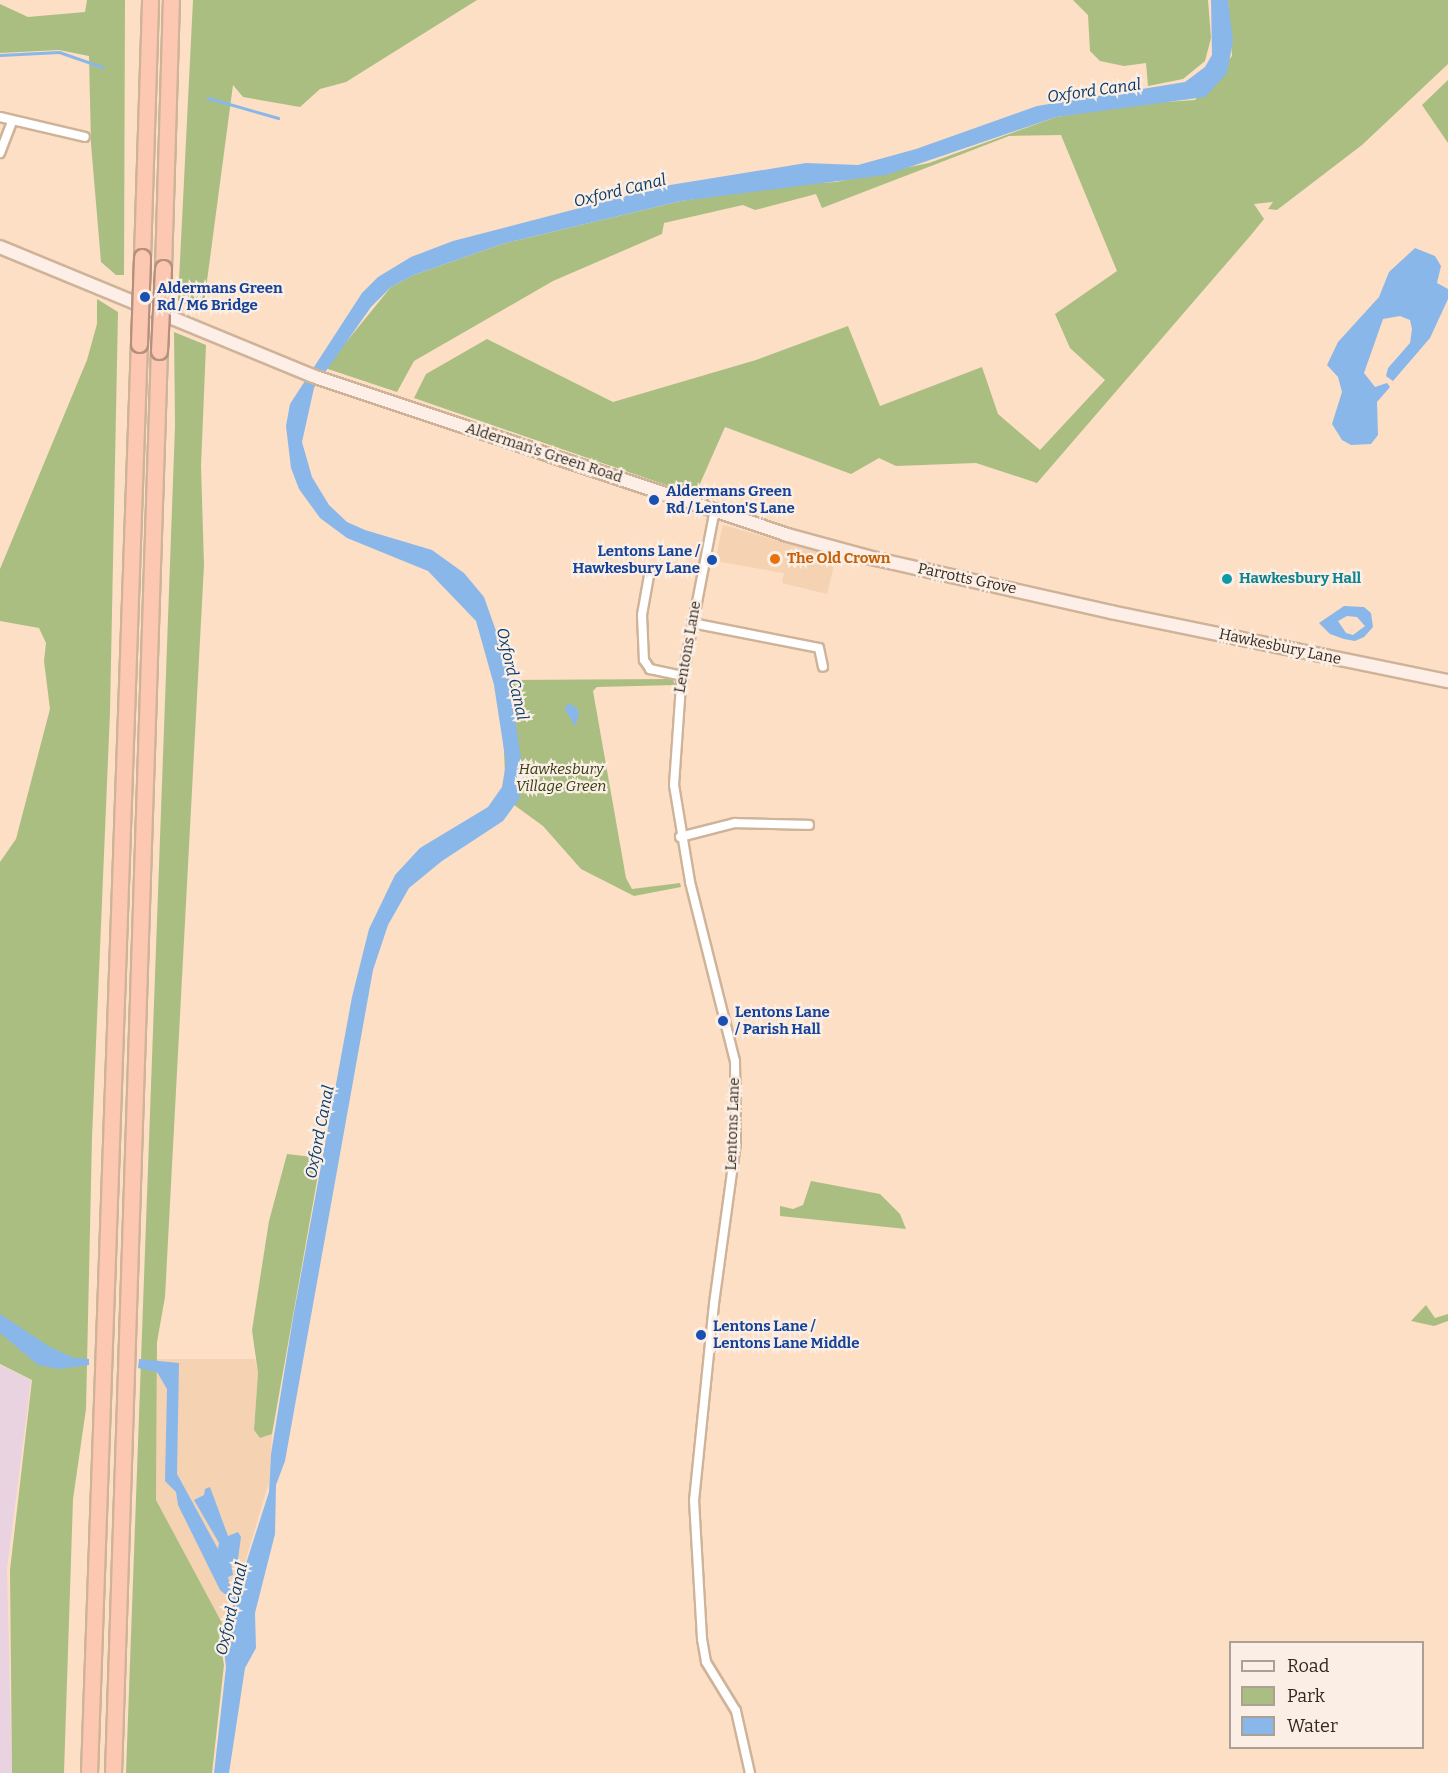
<!DOCTYPE html>
<style>
body{margin:0}
#map{position:relative;width:1448px;height:1773px;overflow:hidden;background:#fcdfc4;font-family:Bitter,serif}
div>[style]{position:absolute}
.built>*{inset:0;background:#f5d2b2}
.industrial>*{inset:0;background:#e9d3e1}
.green>*{inset:0;background:#aabe82}
.water>*{inset:0;background:#8ab7ea}
.stream>*{height:3px;margin:-1.5px;padding:0 1.5px;transform-origin:1.5px;border-radius:1.5px;background:#8ab7ea}
.roads{filter:drop-shadow(2px 0 #cfb399) drop-shadow(-2px 0 #cfb399) drop-shadow(0 2px #cfb399) drop-shadow(0 -2px #cfb399)}
.street>*{height:8px;margin:-4px;padding:0 4px;transform-origin:4px;border-radius:4px;background:#fff}
.secondary>*{height:12px;margin:-6px;padding:0 6px;transform-origin:6px;border-radius:6px;background:#feeee8}
.highway>*{height:15px;margin:-7.5px;padding:0 7.5px;transform-origin:7.5px;border-radius:7.5px;background:#fcc8b1}
.bridges{filter:drop-shadow(2px 0 #b6907e) drop-shadow(-2px 0 #b6907e) drop-shadow(0 2px #b6907e) drop-shadow(0 -2px #b6907e)}
.highway-bridge>*{height:15px;margin:-7.5px;padding:0 7.5px;transform-origin:7.5px;border-radius:7.5px;background:#fcc8b1}
.dots>*{width:16px;height:16px;translate:-50% -50%;box-sizing:border-box;border:3px solid #fbefe5;border-radius:50%}
span{translate:-50% -50%;white-space:nowrap;text-align:center;line-height:1.15;-webkit-text-stroke:4.5px #fbefe5;paint-order:stroke}
.transit-label{font-size:15px;color:#164399;font-weight:700}
.left{translate:0 -50%;text-align:left}
.right{translate:-100% -50%;text-align:right}
.street-label{font-size:15px;color:#34291f}
.food-label{font-size:15px;color:#c56008;font-weight:700}
.culture-label{font-size:15px;color:#0d838f;font-weight:700}
.park-label{font-size:15px;color:#313e0f;font-style:italic}
.water-label{font-size:16px;color:#083a68;font-style:italic}
.legend{position:absolute;left:1229px;top:1641px;width:195px;height:108px;box-sizing:border-box;background:#fbefe5;border:2px solid #aba096;margin:0;padding:8px 10px;list-style:none;font-size:18px;color:#34291f}
.legend li{display:flex;align-items:center;gap:12px;height:30px}
.legend b{width:30px;border:2px solid #aba096}
</style>
<div id="map">
<div class="built">
<div style="clip-path:polygon(723px 525px,836px 557px,827px 594px,782px 583px,784px 573px,715px 561px)"></div>
<div style="clip-path:polygon(157px 1359px,255px 1359px,258px 1373px,254px 1430px,260px 1438px,272px 1434px,269px 1482px,243px 1569px,222px 1623px,156px 1500px)"></div>
</div>
<div class="industrial">
<div style="clip-path:polygon(0 1365px,31px 1380px,7px 1569px,12px 1773px,0 1773px)"></div>
</div>
<div class="green">
<div style="clip-path:polygon(87px 0,125px 0,124px 275px,116px 275px,101px 262px,91px 144px,89px 56px,59px 50px,0 53px,0 4px,28px 17px,85px 12px)"></div>
<div style="clip-path:polygon(193px 0,477px 0,346px 82px,320px 89px,300px 107px,243px 97px,233px 85px,203px 311px,178px 301px)"></div>
<div style="clip-path:polygon(1073px 0,1208px 0,1211px 38px,1205px 61px,1183px 79px,1148px 86px,1146px 63px,1124px 66px,1100px 61px,1090px 51px,1088px 15px)"></div>
<div style="clip-path:polygon(1228px 0,1448px 0,1448px 64px,1362px 145px,1277px 210px,1268px 209px,1273px 202px,1254px 204px,1264px 219px,1251px 235px,1037px 483px,976px 463px,896px 466px,879px 458px,851px 474px,725px 427px,695px 495px,414px 398px,426px 374px,487px 339px,613px 402px,756px 360px,848px 326px,880px 406px,982px 367px,998px 414px,1040px 450px,1105px 380px,1070px 348px,1055px 314px,1117px 271px,1061px 135px,1009px 136px,822px 208px,816px 194px,755px 210px,743px 205px,664px 223px,662px 234px,553px 281px,414px 361px,397px 392px,325px 368px,391px 287px,414px 275px,502px 244px,681px 201px,787px 185px,836px 182px,929px 163px,1056px 117px,1136px 104px,1195px 100px,1232px 56px)"></div>
<div style="clip-path:polygon(1448px 80px,1448px 143px,1422px 105px)"></div>
<div style="clip-path:polygon(97px 299px,118px 312px,110px 712px,92px 1138px,86px 1409px,73px 1499px,64px 1773px,12px 1773px,10px 1570px,32px 1380px,0 1364px,0 862px,16px 839px,50px 709px,44px 661px,46px 643px,39px 628px,0 621px,0 569px,87px 360px,97px 324px)"></div>
<div style="clip-path:polygon(174px 332px,206px 345px,201px 466px,204px 565px,165px 1297px,157px 1342px,156px 1500px,222px 1623px,219px 1634px,224px 1665px,212px 1773px,126px 1773px,175px 426px)"></div>
<div style="clip-path:polygon(672px 679px,676px 685px,597px 687px,593px 691px,626px 878px,632px 889px,680px 883px,681px 887px,634px 896px,581px 869px,543px 826px,506px 799px,501px 680px)"></div>
<div style="clip-path:polygon(287px 1154px,321px 1158px,272px 1434px,260px 1438px,254px 1430px,258px 1373px,252px 1330px,269px 1221px)"></div>
<div style="clip-path:polygon(811px 1181px,880px 1194px,900px 1214px,906px 1229px,780px 1216px,780px 1206px,793px 1209px,803px 1205px)"></div>
<div style="clip-path:polygon(1426px 1305px,1435px 1318px,1448px 1314px,1448px 1321px,1434px 1326px,1411px 1321px)"></div>
</div>
<div class="water">
<div style="clip-path:polygon(1211px 0,1228px 0,1233px 41px,1227px 73px,1205px 97px,1056px 117px,886px 175px,681px 201px,502px 244px,414px 275px,391px 287px,371px 307px,314px 388px,302px 442px,312px 477px,329px 505px,347px 522px,365px 530px,432px 550px,464px 573px,484px 597px,507px 662px,524px 780px,519px 799px,503px 821px,442px 861px,409px 888px,388px 925px,373px 970px,285px 1461px,276px 1485px,275px 1534px,255px 1613px,256px 1648px,245px 1668px,229px 1773px,214px 1773px,226px 1667px,222px 1634px,234px 1602px,220px 1590px,178px 1505px,176px 1492px,165px 1481px,167px 1389px,157px 1372px,138px 1368px,139px 1359px,179px 1363px,177px 1474px,218px 1549px,219px 1543px,194px 1500px,204px 1495px,205px 1489px,210px 1487px,228px 1536px,238px 1532px,241px 1537px,238px 1559px,231px 1563px,233px 1575px,228px 1577px,232px 1594px,236px 1595px,269px 1492px,271px 1454px,293px 1318px,352px 997px,369px 929px,395px 875px,420px 848px,488px 807px,502px 787px,506px 763px,494px 685px,476px 621px,428px 571px,347px 538px,320px 518px,299px 489px,291px 468px,286px 426px,290px 404px,362px 293px,378px 277px,411px 257px,453px 241px,664px 186px,806px 163px,858px 165px,916px 149px,1037px 106px,1185px 82px,1205px 67px,1212px 55px)"></div>
<div style="clip-path:polygon(1415px 248px,1435px 256px,1441px 266px,1437px 283px,1448px 289px,1448px 299px,1430px 338px,1393px 381px,1386px 376px,1388px 368px,1410px 343px,1412px 329px,1410px 320px,1400px 316px,1383px 319px,1364px 373px,1375px 387px,1387px 383px,1390px 387px,1377px 402px,1378px 435px,1371px 444px,1351px 445px,1342px 440px,1332px 424px,1342px 392px,1338px 377px,1327px 365px,1338px 342px,1379px 297px,1389px 272px)"></div>
<div style="clip-path:polygon(evenodd,1344px 606px,1364px 607px,1371px 613px,1373px 627px,1364px 637px,1355px 641px,1344px 639px,1330px 634px,1319px 623px,1344px 606px,1347px 616px,1357px 617px,1365px 626px,1353px 635px,1346px 633px,1338px 621px,1347px 616px)"></div>
<div style="clip-path:polygon(568px 703px,577px 708px,579px 715px,575px 726px,565px 710px)"></div>
<div style="clip-path:polygon(0 1314px,50px 1347px,74px 1358px,89px 1359px,89px 1365px,59px 1369px,38px 1365px,0 1333px)"></div>
</div>
<div class="stream">
<div style="left:0;top:55px;width:59px;rotate:-2.9deg"></div>
<div style="left:59px;top:52px;width:46px;rotate:19.2deg"></div>
<div style="left:208px;top:98px;width:73px;rotate:15.9deg"></div>
</div>
<div class="roads">
<div class="street">
<div style="left:0;top:117px;width:87px;rotate:13.2deg"></div>
<div style="left:0;top:153px;width:33px;rotate:-69deg"></div>
<div style="left:715px;top:509px;width:179px;rotate:100.9deg"></div>
<div style="left:681px;top:685px;width:100px;rotate:94deg"></div>
<div style="left:674px;top:785px;width:98px;rotate:80.6deg"></div>
<div style="left:690px;top:882px;width:185px;rotate:75.9deg"></div>
<div style="left:735px;top:1061px;width:82px;rotate:89.3deg"></div>
<div style="left:736px;top:1143px;width:162px;rotate:97.8deg"></div>
<div style="left:714px;top:1304px;width:197px;rotate:95.8deg"></div>
<div style="left:694px;top:1500px;width:139px;rotate:86.7deg"></div>
<div style="left:702px;top:1639px;width:23px;rotate:80deg"></div>
<div style="left:706px;top:1662px;width:57px;rotate:58.5deg"></div>
<div style="left:736px;top:1711px;width:64px;rotate:77.3deg"></div>
<div style="left:650px;top:570px;width:46px;rotate:100.1deg"></div>
<div style="left:642px;top:615px;width:45px;rotate:87.5deg"></div>
<div style="left:644px;top:660px;width:11px;rotate:56deg"></div>
<div style="left:650px;top:669px;width:34px;rotate:12deg"></div>
<div style="left:692px;top:623px;width:129px;rotate:11.1deg"></div>
<div style="left:819px;top:648px;width:19px;rotate:78deg"></div>
<div style="left:680px;top:837px;width:57px;rotate:-14.3deg"></div>
<div style="left:735px;top:823px;width:74px;rotate:1.5deg"></div>
</div>
<div class="secondary">
<div style="left:0;top:247px;width:339px;rotate:22.4deg"></div>
<div style="left:313px;top:376px;width:501px;rotate:18.51deg"></div>
<div style="left:788px;top:535px;width:91px;rotate:15.3deg"></div>
<div style="left:876px;top:559px;width:241px;rotate:12.7deg"></div>
<div style="left:1111px;top:612px;width:344px;rotate:11.6deg"></div>
</div>
<div class="highway">
<div style="left:142px;top:257px;width:257px;rotate:-88.2deg"></div>
<div style="left:163px;top:268px;width:268px;rotate:-88.3deg"></div>
<div style="left:89px;top:1773px;width:1430px;rotate:-88deg"></div>
<div style="left:113px;top:1773px;width:1423px;rotate:-88.15deg"></div>
</div>
</div>
<div class="bridges">
<div class="highway-bridge">
<div style="left:139px;top:344px;width:87px;rotate:-88deg"></div>
<div style="left:159px;top:351px;width:83px;rotate:-87.2deg"></div>
</div>
</div>
<div class="dots">
<div style="left:145px;top:297px;background:#1a4fb4"></div>
<div style="left:654px;top:500px;background:#1a4fb4"></div>
<div style="left:775px;top:559px;background:#e8710a"></div>
<div style="left:712px;top:560px;background:#1a4fb4"></div>
<div style="left:1227px;top:579px;background:#0f9aa8"></div>
<div style="left:723px;top:1021px;background:#1a4fb4"></div>
<div style="left:701px;top:1335px;background:#1a4fb4"></div>
</div>
<div class="transit-label">
<span class="left" style="left:157px;top:297px">Aldermans Green<br>Rd / M6 Bridge</span>
<span class="left" style="left:666px;top:500px">Aldermans Green<br>Rd / Lenton'S Lane</span>
<span class="right" style="left:700px;top:560px">Lentons Lane /<br>Hawkesbury Lane</span>
<span class="left" style="left:735px;top:1021px">Lentons Lane<br>/ Parish Hall</span>
<span class="left" style="left:713px;top:1335px">Lentons Lane /<br>Lentons Lane Middle</span>
</div>
<div class="street-label">
<span style="left:544px;top:453px;rotate:18deg">Alderman's Green Road</span>
<span style="left:967px;top:579px;rotate:12deg">Parrotts Grove</span>
<span style="left:688px;top:647px;rotate:-80deg">Lentons Lane</span>
<span style="left:1280px;top:647px;rotate:12deg">Hawkesbury Lane</span>
<span style="left:733px;top:1124px;rotate:-88deg">Lentons Lane</span>
</div>
<div class="food-label">
<span class="left" style="left:787px;top:559px">The Old Crown</span>
</div>
<div class="culture-label">
<span class="left" style="left:1239px;top:579px">Hawkesbury Hall</span>
</div>
<div class="park-label">
<span style="left:561px;top:778px">Hawkesbury<br>Village Green</span>
</div>
<div class="water-label">
<span style="left:1094px;top:91px;rotate:-8deg">Oxford Canal</span>
<span style="left:620px;top:191px;rotate:-14deg">Oxford Canal</span>
<span style="left:512px;top:674px;rotate:77deg">Oxford Canal</span>
<span style="left:320px;top:1132px;rotate:-79deg">Oxford Canal</span>
<span style="left:232px;top:1609px;rotate:-77deg">Oxford Canal</span>
</div>
<ul class="legend">
<li><b style="height:8px;background:#feeee8"></b>Road</li>
<li><b style="height:16px;background:#aabe82"></b>Park</li>
<li><b style="height:16px;background:#8ab7ea"></b>Water</li>
</ul>
</div>
